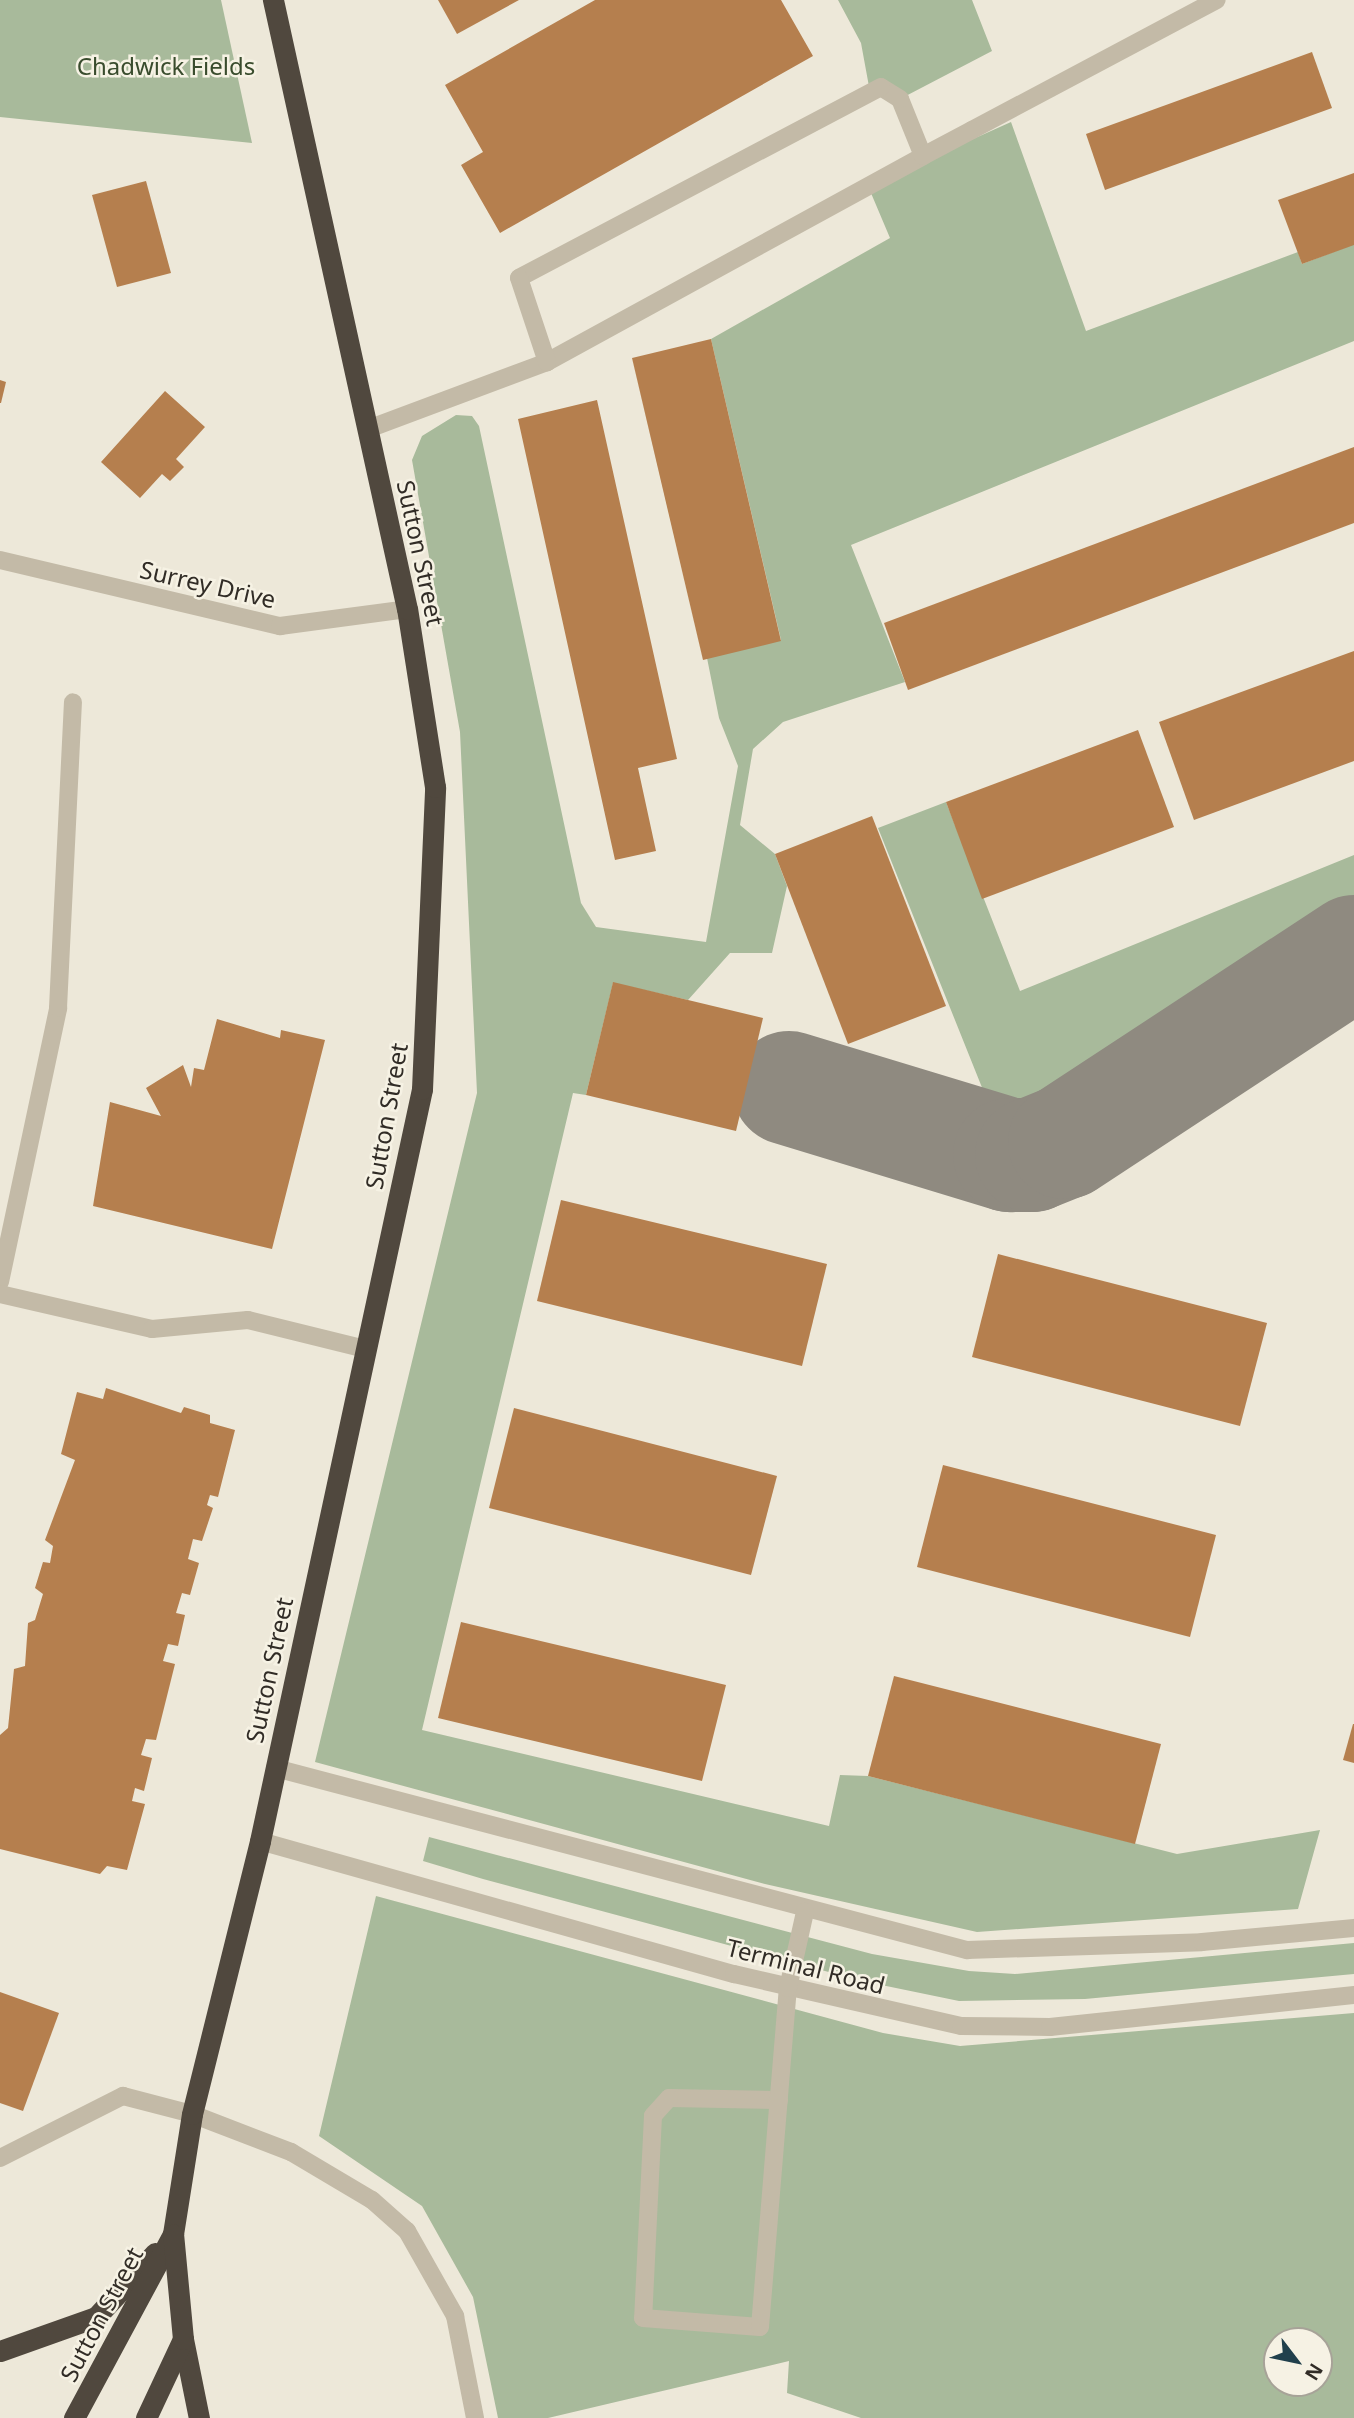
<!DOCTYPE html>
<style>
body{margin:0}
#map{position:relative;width:1354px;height:2418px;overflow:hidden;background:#ede8d9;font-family:"Noto Sans",sans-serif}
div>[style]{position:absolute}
.green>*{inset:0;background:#a8ba9b}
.taxiway>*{height:114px;margin:-57px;padding:0 57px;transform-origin:57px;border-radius:57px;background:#8f8a80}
.building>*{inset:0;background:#b57f4e}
.lane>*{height:18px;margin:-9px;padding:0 9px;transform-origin:9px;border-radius:9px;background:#c3baa7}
.street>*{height:18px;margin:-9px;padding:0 9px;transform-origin:9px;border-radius:9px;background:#c3baa7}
.highway>*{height:21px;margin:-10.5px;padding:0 10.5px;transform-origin:10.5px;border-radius:10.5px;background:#50483e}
span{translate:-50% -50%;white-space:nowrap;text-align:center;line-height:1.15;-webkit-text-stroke:5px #f6f2e4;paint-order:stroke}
.park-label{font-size:24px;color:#394c2d}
.street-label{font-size:24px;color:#312c26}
.north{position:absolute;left:1263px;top:2327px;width:70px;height:70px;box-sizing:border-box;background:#f6f2e4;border:2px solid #a7a398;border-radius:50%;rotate:122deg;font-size:19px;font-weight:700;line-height:28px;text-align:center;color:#312c26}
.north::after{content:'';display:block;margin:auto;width:24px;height:32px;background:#21404c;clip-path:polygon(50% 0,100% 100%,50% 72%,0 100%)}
</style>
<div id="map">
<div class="green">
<div style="clip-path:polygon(0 0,221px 0,252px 143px,0 117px)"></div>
<div style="clip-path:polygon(838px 0,972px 0,992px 51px,900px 99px,870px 92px,861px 43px)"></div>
<div style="clip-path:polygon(1011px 122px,1086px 331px,1298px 252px,1302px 264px,1354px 244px,1354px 341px,851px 545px,905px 682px,783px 722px,753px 749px,740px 825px,775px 854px,787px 886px,772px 953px,730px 953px,688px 1000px,613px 983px,586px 1095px,573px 1093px,422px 1730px,829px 1826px,840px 1775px,868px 1776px,1177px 1854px,1320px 1830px,1298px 1909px,977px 1932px,765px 1884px,315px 1762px,477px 1093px,460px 732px,412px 460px,422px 436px,456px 415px,472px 416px,479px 426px,581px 903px,596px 927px,706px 942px,738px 766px,719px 718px,707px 658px,781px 640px,711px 339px,890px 238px,868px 186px)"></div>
<div style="clip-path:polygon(946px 802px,1020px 991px,1354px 855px,1354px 909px,1032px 1118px,999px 1108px,983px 1090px,878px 828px)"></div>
<div style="clip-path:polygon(429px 1837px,872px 1954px,969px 1971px,1015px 1974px,1354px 1943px,1354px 1974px,1085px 1999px,959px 2001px,862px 1981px,483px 1879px,423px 1861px)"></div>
<div style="clip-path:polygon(evenodd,376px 1896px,883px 2033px,960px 2046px,1354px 2013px,1354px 2418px,861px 2418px,787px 2393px,789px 2361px,548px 2418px,498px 2418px,473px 2297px,422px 2206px,319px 2136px,376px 1896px,1277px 2341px,1319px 2341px,1319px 2383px,1277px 2383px,1277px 2341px)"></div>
</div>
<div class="taxiway">
<div style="left:789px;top:1088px;width:231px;rotate:16.9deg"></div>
<div style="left:1010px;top:1155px;width:22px"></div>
<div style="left:1032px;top:1155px;width:35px;rotate:-22deg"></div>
<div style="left:1065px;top:1142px;width:346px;rotate:-33.3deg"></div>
</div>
<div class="building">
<div style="clip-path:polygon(438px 0,519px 0,457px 34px)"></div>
<div style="clip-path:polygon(595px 0,781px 0,813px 56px,500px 233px,461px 165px,483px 152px,445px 85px)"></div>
<div style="clip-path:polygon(1312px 52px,1332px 108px,1105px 190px,1086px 134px)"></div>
<div style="clip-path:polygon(1354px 173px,1354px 245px,1302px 264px,1278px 200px)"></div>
<div style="clip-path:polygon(146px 181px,171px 273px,117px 287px,92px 195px)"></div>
<div style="clip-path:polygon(711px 339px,781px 641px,703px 660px,632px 358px)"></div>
<div style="clip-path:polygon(0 380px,6px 382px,1px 403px,0 403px)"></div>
<div style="clip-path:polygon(165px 391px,205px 427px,176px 459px,184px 467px,170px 481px,162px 474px,140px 498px,101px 462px)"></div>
<div style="clip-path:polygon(597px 400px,677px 759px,638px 768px,656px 851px,615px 860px,518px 419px)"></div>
<div style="clip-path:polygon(1354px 447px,1354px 523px,908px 690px,884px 623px)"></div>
<div style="clip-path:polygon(1354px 651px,1354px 761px,1194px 820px,1159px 722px)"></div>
<div style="clip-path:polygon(1138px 730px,1174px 827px,982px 899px,946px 802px)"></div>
<div style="clip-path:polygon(872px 816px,946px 1006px,848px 1044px,775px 854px)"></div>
<div style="clip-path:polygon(613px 982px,763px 1018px,736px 1131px,586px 1095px)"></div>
<div style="clip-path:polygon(217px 1019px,280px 1038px,281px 1030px,325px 1040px,272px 1249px,93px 1206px,110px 1102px,161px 1116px,146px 1088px,183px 1065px,191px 1087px,194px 1068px,204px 1070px)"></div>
<div style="clip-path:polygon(561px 1200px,827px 1264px,802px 1366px,537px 1301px)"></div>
<div style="clip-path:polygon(998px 1254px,1267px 1323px,1240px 1426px,972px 1357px)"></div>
<div style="clip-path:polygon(106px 1388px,181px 1413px,184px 1407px,210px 1415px,210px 1423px,235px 1430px,218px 1497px,210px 1495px,207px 1505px,213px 1508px,202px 1541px,193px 1539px,188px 1559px,199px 1563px,190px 1595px,182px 1593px,176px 1613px,185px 1615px,178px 1646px,168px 1644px,163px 1661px,175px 1664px,156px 1740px,146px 1739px,141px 1755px,152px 1758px,144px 1791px,135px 1788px,132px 1801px,145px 1804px,127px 1870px,107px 1866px,100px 1874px,0 1849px,0 1735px,8px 1728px,14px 1669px,25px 1666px,28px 1623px,35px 1620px,43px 1594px,35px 1588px,43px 1562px,50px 1563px,53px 1546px,45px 1540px,75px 1460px,61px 1454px,77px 1392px,103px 1399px)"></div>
<div style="clip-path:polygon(514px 1408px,777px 1476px,751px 1575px,489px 1508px)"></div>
<div style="clip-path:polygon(943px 1465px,1216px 1535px,1190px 1637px,917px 1567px)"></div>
<div style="clip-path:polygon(461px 1622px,726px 1685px,702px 1781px,438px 1718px)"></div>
<div style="clip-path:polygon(894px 1676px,1161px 1744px,1135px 1844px,868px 1776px)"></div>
<div style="clip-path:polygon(1353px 1724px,1354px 1724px,1354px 1763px,1343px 1760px)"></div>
<div style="clip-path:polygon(0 1992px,59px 2013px,23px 2111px,0 2103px)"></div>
</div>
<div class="lane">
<div style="left:972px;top:130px;width:277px;rotate:-28deg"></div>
<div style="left:368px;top:429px;width:191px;rotate:-20.5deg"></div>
<div style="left:547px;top:362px;width:429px;rotate:-28.7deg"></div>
<div style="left:923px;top:156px;width:61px;rotate:-112deg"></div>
<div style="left:900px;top:99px;width:22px;rotate:-148deg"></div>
<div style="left:881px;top:87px;width:409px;rotate:152.2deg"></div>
<div style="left:519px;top:278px;width:89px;rotate:71.6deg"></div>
<div style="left:0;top:1282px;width:280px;rotate:-78deg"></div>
<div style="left:58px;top:1008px;width:306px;rotate:-87.2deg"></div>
<div style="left:0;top:1294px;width:156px;rotate:13deg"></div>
<div style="left:152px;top:1329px;width:96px;rotate:-5.4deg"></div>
<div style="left:248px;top:1320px;width:121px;rotate:13.9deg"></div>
<div style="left:275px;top:1768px;width:716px;rotate:14.74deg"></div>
<div style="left:967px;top:1950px;width:235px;rotate:-1.9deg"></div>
<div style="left:1202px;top:1942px;width:153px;rotate:-5.3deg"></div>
<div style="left:260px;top:1841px;width:492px;rotate:15.7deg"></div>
<div style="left:734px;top:1974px;width:233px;rotate:12.9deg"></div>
<div style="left:961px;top:2026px;width:89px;rotate:0.6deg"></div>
<div style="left:1050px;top:2027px;width:306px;rotate:-6deg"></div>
<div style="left:779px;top:2100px;width:110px;rotate:-179deg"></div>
<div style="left:669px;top:2098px;width:24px;rotate:132deg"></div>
<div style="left:653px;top:2116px;width:202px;rotate:92.8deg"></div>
<div style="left:643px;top:2318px;width:117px;rotate:4.4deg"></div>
<div style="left:760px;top:2327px;width:340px;rotate:-85.3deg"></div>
<div style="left:788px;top:1988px;width:78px;rotate:-77.4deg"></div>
<div style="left:0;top:2158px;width:138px;rotate:-26.8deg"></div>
<div style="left:123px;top:2096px;width:71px;rotate:14.6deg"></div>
</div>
<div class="street">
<div style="left:923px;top:156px;width:55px;rotate:-28deg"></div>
<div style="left:0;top:560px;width:288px;rotate:13.3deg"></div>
<div style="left:280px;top:626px;width:128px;rotate:-7.6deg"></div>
<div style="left:192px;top:2114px;width:106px;rotate:21deg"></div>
<div style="left:291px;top:2152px;width:94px;rotate:30.7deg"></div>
<div style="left:372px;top:2200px;width:47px;rotate:41.5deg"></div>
<div style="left:407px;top:2231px;width:98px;rotate:60.5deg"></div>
<div style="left:455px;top:2316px;width:104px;rotate:78.9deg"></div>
</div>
<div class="highway">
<div style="left:183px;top:2339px;width:81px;rotate:78.6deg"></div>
<div style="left:0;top:2351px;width:102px;rotate:-19.5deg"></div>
<div style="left:96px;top:2317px;width:87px;rotate:-47.3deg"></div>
<div style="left:74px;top:2418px;width:209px;rotate:-61.7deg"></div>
<div style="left:173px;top:2234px;width:121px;rotate:-81deg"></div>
<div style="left:192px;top:2114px;width:281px;rotate:-76deg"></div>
<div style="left:260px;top:1841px;width:769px;rotate:-77.84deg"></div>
<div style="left:422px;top:1089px;width:302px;rotate:-87.5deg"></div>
<div style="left:435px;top:787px;width:180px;rotate:-98.9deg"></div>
<div style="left:407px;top:609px;width:624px;rotate:-102.41deg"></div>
<div style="left:146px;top:2418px;width:87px;rotate:-64.9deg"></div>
<div style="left:183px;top:2339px;width:105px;rotate:-95.4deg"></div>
</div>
<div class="park-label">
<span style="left:166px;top:66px">Chadwick Fields</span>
</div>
<div class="street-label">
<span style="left:421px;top:553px;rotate:78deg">Sutton Street</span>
<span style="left:208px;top:584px;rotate:13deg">Surrey Drive</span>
<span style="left:386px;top:1116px;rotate:-80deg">Sutton Street</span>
<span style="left:269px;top:1670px;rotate:-78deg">Sutton Street</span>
<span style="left:806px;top:1966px;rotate:14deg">Terminal Road</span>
<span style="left:101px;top:2314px;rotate:-62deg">Sutton Street</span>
</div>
<div class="north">N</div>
</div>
